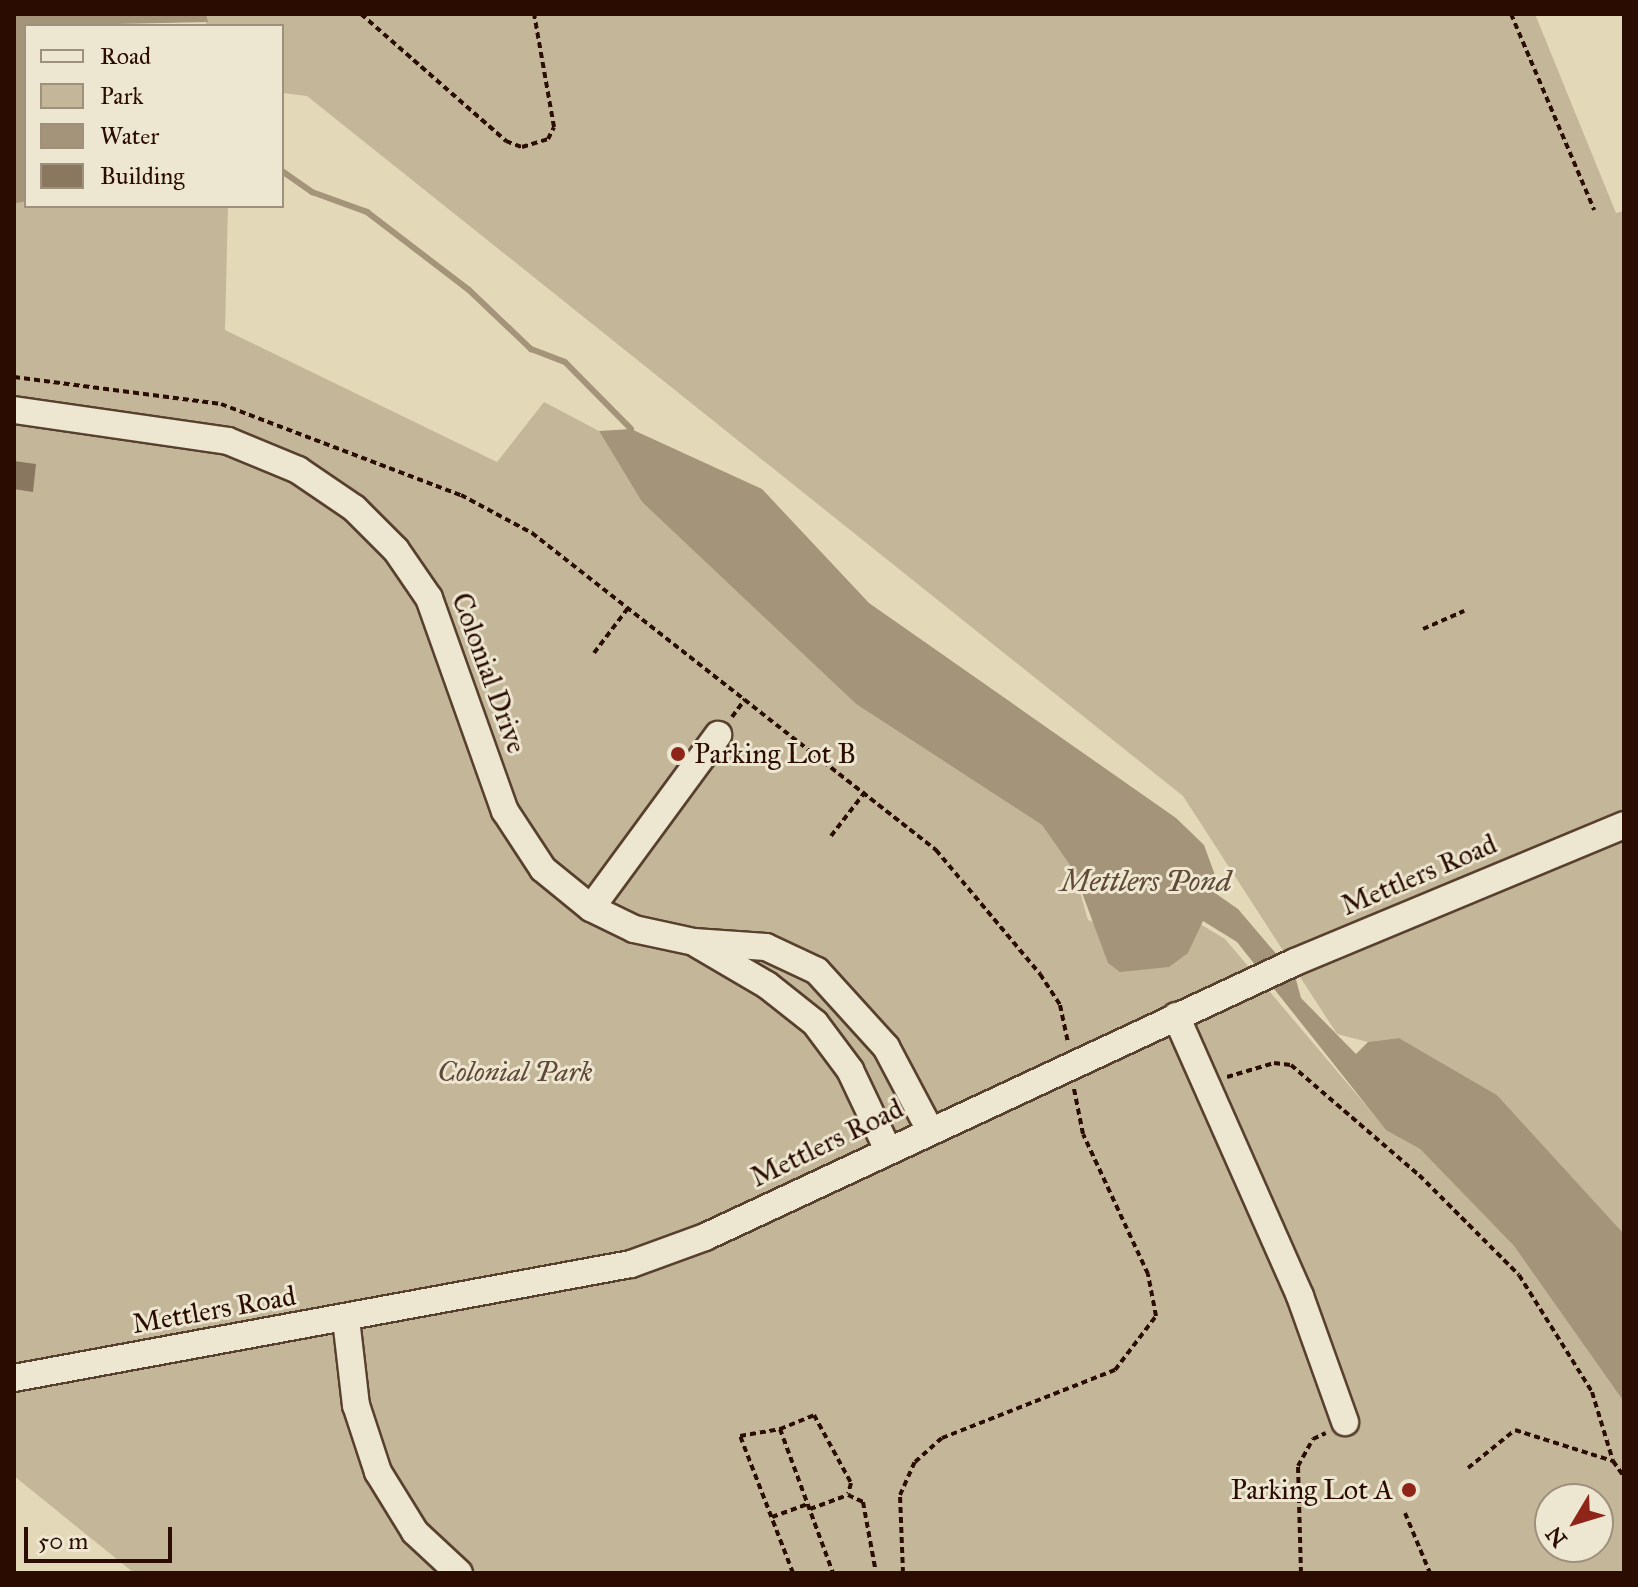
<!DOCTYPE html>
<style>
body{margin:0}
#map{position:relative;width:1638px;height:1587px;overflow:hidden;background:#e3d9b8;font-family:"IM FELL Great Primer",serif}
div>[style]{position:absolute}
.green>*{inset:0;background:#c4b699}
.water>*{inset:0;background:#a49479}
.stream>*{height:6px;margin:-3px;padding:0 3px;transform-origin:3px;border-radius:3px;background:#a49479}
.building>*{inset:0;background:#8a7760}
.path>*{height:4px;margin-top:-2px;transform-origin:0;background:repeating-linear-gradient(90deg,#2a0d00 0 6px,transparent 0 10px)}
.roads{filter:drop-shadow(2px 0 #58402e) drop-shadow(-2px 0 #58402e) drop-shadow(0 2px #58402e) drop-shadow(0 -2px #58402e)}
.minor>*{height:26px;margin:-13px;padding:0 13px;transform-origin:13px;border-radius:13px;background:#ede6d1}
.dots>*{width:22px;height:22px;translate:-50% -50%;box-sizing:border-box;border:4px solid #ede6d1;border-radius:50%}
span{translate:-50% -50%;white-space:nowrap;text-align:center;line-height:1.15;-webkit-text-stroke:6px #ede6d1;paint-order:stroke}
.street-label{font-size:28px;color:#2a0d00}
.poi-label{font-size:28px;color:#2a0d00}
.left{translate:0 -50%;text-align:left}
.right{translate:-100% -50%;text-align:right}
.park-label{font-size:28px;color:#604836;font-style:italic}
.water-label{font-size:30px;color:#614a36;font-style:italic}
.frame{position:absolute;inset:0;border:16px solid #2a0d00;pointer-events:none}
.legend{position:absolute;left:24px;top:24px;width:260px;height:184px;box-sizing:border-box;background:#ede6d1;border:2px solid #9f8f7d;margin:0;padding:10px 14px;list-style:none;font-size:24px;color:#2a0d00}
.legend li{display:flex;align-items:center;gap:16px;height:40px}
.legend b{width:40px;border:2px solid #9f8f7d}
.north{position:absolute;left:1534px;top:1483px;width:80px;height:80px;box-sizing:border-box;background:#ede6d1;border:2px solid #9f8f7d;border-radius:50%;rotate:232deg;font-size:22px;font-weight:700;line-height:32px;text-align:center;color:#2a0d00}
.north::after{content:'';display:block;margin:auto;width:28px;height:36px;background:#8f2418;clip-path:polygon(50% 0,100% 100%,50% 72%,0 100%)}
.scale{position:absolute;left:24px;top:1527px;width:148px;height:36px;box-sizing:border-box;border:4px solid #2a0d00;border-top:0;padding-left:10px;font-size:24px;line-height:28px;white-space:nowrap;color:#2a0d00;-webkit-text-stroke:6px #ede6d1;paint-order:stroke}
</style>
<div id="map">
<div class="green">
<div style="clip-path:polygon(206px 14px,1535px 14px,1616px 213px,1624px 211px,1624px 1234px,1497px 1095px,1399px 1038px,1368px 1042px,1337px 1034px,1183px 796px,307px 96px,282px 93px,282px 26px,206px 26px)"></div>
<div style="clip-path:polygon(evenodd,26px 201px,26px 206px,228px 206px,225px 330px,497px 462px,544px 402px,599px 431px,642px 502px,856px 704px,1042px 825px,1074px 871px,1088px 920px,1188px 953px,1200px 924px,1225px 939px,1386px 1129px,1420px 1149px,1514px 1246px,1624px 1402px,1624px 1573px,134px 1573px,14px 1476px,14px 204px,26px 201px,1550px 1499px,1598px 1499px,1598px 1547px,1550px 1547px,1550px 1499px)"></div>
</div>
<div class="water">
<div style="clip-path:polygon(14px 14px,206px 14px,208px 22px,26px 26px,26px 201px,14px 204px)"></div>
<div style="clip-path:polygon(631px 429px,762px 489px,869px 603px,1176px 818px,1204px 845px,1216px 878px,1212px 891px,1238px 909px,1295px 976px,1301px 998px,1356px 1054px,1368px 1042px,1399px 1038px,1497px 1095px,1624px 1234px,1624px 1402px,1514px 1246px,1420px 1149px,1386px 1130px,1237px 942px,1203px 921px,1188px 953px,1169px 967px,1120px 972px,1108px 963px,1074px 871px,1042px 825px,856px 704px,642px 502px,599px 431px)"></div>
</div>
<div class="stream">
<div style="left:282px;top:171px;width:37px;rotate:35deg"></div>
<div style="left:312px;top:192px;width:59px;rotate:20deg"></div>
<div style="left:367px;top:212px;width:128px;rotate:37.4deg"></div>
<div style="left:469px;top:290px;width:86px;rotate:43.6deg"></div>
<div style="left:531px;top:349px;width:36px;rotate:21deg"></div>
<div style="left:565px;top:362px;width:94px;rotate:45.4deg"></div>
</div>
<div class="building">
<div style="clip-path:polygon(14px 461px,36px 464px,33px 492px,14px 489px)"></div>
</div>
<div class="path">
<div style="left:361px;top:14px;width:193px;rotate:41.2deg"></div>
<div style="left:506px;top:141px;width:17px;rotate:21deg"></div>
<div style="left:522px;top:147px;width:27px;rotate:-17deg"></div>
<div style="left:548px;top:139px;width:13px;rotate:-63deg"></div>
<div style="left:554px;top:127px;width:115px;rotate:-100deg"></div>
<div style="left:1511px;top:14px;width:213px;rotate:67deg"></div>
<div style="left:14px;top:377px;width:209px;rotate:7.4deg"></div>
<div style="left:221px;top:404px;width:257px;rotate:20.8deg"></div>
<div style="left:461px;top:495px;width:81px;rotate:28.2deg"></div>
<div style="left:532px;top:533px;width:514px;rotate:38.12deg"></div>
<div style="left:936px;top:850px;width:162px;rotate:50deg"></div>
<div style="left:1040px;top:974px;width:37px;rotate:57deg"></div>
<div style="left:1060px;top:1005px;width:38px;rotate:78deg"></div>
<div style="left:1423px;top:629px;width:45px;rotate:-23.7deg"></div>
<div style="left:594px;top:653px;width:56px;rotate:-52.9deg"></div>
<div style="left:732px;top:717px;width:22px;rotate:-54deg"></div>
<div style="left:831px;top:836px;width:56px;rotate:-52.3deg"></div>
<div style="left:1227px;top:1077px;width:49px;rotate:-16.6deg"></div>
<div style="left:1274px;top:1063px;width:17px;rotate:7deg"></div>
<div style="left:1291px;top:1065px;width:169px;rotate:40.7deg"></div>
<div style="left:1419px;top:1175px;width:141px;rotate:45deg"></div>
<div style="left:1519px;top:1275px;width:138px;rotate:58deg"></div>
<div style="left:1592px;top:1392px;width:72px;rotate:73.1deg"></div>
<div style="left:780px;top:1429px;width:37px;rotate:-22deg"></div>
<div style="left:814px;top:1415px;width:77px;rotate:61.4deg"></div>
<div style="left:851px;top:1483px;width:11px;rotate:105deg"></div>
<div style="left:1468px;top:1468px;width:60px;rotate:-39deg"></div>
<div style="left:1515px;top:1430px;width:103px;rotate:17.6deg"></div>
<div style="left:1613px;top:1461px;width:19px;rotate:55deg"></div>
<div style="left:810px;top:1509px;width:40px;rotate:-20.2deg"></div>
<div style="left:848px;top:1495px;width:17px;rotate:25deg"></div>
<div style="left:863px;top:1502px;width:72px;rotate:79.6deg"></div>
<div style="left:1405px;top:1513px;width:65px;rotate:67.4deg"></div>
<div style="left:772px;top:1517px;width:37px;rotate:-20deg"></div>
<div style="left:793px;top:1573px;width:147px;rotate:-111.1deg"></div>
<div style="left:740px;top:1436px;width:41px;rotate:-9.9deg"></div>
<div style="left:780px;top:1429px;width:153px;rotate:69.8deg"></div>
<div style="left:903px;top:1573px;width:78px;rotate:-92.2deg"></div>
<div style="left:900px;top:1495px;width:36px;rotate:-66deg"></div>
<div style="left:915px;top:1462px;width:36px;rotate:-42deg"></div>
<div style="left:942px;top:1438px;width:186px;rotate:-21.5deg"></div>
<div style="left:1115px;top:1370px;width:68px;rotate:-52.8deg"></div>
<div style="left:1156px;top:1316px;width:43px;rotate:-100.8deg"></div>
<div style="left:1148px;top:1274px;width:154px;rotate:-114.9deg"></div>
<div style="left:1083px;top:1134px;width:46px;rotate:-101.3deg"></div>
<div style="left:1301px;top:1573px;width:107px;rotate:-91.6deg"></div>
<div style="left:1298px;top:1466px;width:31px;rotate:-61deg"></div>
<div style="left:1313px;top:1439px;width:14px;rotate:-25deg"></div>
</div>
<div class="roads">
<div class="minor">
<div style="left:14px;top:410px;width:216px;rotate:8.2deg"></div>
<div style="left:228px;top:441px;width:76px;rotate:22.5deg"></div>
<div style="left:298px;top:470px;width:68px;rotate:34.2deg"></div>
<div style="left:354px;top:508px;width:59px;rotate:45deg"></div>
<div style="left:396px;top:550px;width:58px;rotate:55.5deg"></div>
<div style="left:429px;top:598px;width:226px;rotate:70.4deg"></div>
<div style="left:505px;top:811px;width:69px;rotate:56.8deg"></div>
<div style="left:543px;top:869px;width:62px;rotate:39.1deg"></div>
<div style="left:591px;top:908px;width:48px;rotate:26deg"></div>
<div style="left:634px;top:929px;width:61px;rotate:12.2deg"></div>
<div style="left:694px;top:942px;width:72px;rotate:4deg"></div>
<div style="left:766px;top:947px;width:56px;rotate:25.2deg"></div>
<div style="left:817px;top:971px;width:103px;rotate:47.8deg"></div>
<div style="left:886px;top:1047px;width:94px;rotate:62.1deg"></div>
<div style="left:591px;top:908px;width:215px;rotate:-53.7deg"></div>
<div style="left:697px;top:944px;width:81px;rotate:30.4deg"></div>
<div style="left:767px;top:985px;width:61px;rotate:38.4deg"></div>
<div style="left:815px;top:1023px;width:59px;rotate:53.3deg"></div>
<div style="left:850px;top:1070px;width:89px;rotate:64.6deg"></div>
<div style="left:1176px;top:1016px;width:306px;rotate:66.1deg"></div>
<div style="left:1300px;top:1296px;width:134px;rotate:70.3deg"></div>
<div style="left:346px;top:1319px;width:87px;rotate:83.4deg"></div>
<div style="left:356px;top:1405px;width:71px;rotate:71.8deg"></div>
<div style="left:378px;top:1472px;width:70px;rotate:58.3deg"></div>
<div style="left:415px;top:1532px;width:60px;rotate:43deg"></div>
<div style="left:14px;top:1378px;width:627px;rotate:-10.47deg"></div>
<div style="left:631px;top:1264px;width:79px;rotate:-20deg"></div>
<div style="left:705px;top:1237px;width:651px;rotate:-24.99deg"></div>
<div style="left:1295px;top:962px;width:356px;rotate:-22.6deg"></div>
</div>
</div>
<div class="dots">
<div style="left:678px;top:754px;background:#8f2418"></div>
<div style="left:1409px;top:1490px;background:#8f2418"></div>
</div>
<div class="street-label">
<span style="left:489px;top:673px;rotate:70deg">Colonial Drive</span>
<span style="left:1419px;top:875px;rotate:-23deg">Mettlers Road</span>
<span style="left:827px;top:1143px;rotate:-26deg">Mettlers Road</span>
<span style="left:214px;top:1310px;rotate:-10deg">Mettlers Road</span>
</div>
<div class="poi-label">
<span class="left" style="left:694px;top:754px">Parking Lot B</span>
<span class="right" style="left:1393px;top:1490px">Parking Lot A</span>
</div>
<div class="park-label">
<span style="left:515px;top:1072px">Colonial Park</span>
</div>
<div class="water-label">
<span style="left:1146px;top:881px">Mettlers Pond</span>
</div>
<div class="frame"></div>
<ul class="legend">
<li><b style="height:10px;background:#ede6d1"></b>Road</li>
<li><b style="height:22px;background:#c4b699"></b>Park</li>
<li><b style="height:22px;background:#a49479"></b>Water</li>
<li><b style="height:22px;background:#8a7760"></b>Building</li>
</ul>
<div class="north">N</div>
<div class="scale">50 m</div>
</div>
